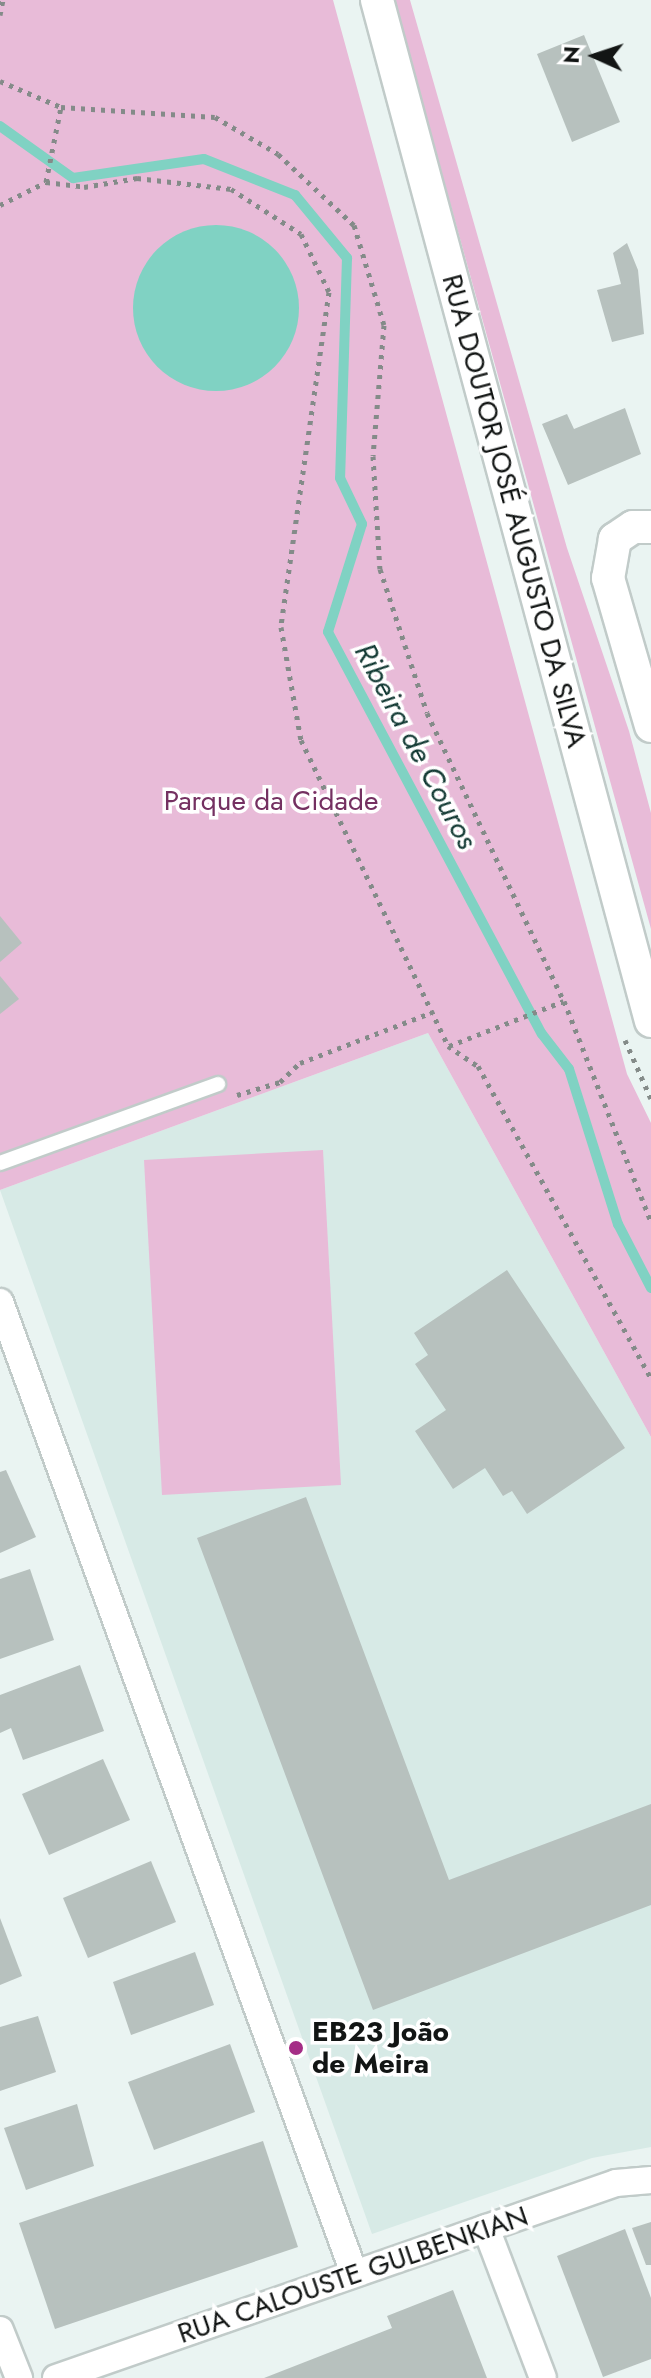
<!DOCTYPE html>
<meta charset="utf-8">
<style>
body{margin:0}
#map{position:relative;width:651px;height:2378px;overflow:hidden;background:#eaf4f2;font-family:Jost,sans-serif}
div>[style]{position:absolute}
.built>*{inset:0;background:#d7eae6}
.green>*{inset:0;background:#e8bbd8}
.water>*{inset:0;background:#80d2c3}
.round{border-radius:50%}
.stream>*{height:10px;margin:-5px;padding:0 5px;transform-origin:5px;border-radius:5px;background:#80d2c3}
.building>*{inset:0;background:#b7c1be}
.path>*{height:5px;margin-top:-2.5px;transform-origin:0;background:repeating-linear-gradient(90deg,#848b89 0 4px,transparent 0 10px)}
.roads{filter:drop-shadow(2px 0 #c1cbc9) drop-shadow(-2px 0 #c1cbc9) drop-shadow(0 2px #c1cbc9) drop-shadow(0 -2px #c1cbc9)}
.service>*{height:14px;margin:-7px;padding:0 7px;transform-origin:7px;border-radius:7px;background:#fff}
.minor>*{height:26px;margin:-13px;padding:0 13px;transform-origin:13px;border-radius:13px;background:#fff}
.tertiary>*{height:32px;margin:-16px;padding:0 16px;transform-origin:16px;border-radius:16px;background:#fff}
.dots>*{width:22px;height:22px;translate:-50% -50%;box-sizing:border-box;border:4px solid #fff;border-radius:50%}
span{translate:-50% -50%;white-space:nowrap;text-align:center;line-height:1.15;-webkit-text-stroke:7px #fff;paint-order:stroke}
.street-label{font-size:28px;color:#121514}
.park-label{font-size:28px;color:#743061}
.poi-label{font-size:28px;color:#121514;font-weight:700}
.left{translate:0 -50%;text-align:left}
.water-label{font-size:30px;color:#133a34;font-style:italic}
.north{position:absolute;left:555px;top:16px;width:80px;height:80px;-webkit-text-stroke:6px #fff;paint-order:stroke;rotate:273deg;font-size:22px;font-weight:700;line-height:32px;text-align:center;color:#121514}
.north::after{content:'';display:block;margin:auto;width:28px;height:36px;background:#121514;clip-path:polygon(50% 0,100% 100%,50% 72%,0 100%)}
</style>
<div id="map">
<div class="built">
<div style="clip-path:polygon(428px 1033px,651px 1437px,651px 2147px,592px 2158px,372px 2234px,0 1190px)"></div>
</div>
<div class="green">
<div style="clip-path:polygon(0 0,333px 0,627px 1074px,651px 1123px,651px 1437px,428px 1033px,0 1190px)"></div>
<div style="clip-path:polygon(394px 0,410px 0,567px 548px,629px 731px,651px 813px,651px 929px)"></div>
<div style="clip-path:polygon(323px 1150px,341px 1485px,162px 1495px,144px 1160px)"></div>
</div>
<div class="water">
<div class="round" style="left:133px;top:225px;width:166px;height:166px"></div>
</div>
<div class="stream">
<div style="left:0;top:126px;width:90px;rotate:35.5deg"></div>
<div style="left:73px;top:178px;width:132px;rotate:-8.3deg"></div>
<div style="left:204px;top:159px;width:98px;rotate:21.6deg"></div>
<div style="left:295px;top:195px;width:82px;rotate:50.5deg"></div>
<div style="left:347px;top:258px;width:220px;rotate:91.8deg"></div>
<div style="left:340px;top:478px;width:51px;rotate:64.4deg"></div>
<div style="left:362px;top:524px;width:113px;rotate:107.5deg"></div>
<div style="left:328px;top:632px;width:455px;rotate:62deg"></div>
<div style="left:542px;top:1034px;width:44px;rotate:52.4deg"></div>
<div style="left:569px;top:1069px;width:163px;rotate:72.5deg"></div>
<div style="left:618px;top:1224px;width:72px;rotate:62.7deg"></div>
</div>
<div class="building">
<div style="clip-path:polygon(584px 35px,620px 122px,572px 142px,537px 54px)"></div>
<div style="clip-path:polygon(627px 243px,638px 270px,644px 334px,612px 342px,597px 290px,621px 284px,613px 253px)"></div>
<div style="clip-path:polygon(625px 408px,641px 454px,568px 485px,542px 424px,567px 414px,574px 429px)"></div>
<div style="clip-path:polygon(0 916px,22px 943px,0 962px)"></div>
<div style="clip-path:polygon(0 976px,19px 999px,0 1014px)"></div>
<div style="clip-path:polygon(507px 1270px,625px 1448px,527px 1514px,512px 1491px,503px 1496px,485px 1468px,453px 1489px,415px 1431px,446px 1410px,415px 1364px,428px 1355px,414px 1333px)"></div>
<div style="clip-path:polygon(6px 1470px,36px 1537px,0 1553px,0 1472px)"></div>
<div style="clip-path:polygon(306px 1497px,449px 1880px,651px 1804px,651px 1905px,373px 2010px,197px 1538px)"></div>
<div style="clip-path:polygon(30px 1569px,54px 1640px,0 1659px,0 1579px)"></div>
<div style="clip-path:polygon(80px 1665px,104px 1731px,23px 1760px,11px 1728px,0 1733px,0 1695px)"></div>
<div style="clip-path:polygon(103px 1759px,130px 1820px,49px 1855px,22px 1794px)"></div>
<div style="clip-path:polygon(151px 1861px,176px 1922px,88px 1958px,63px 1898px)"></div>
<div style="clip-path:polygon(0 1918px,22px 1976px,0 1985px)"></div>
<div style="clip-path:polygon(195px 1952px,214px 2005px,131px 2035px,113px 1982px)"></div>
<div style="clip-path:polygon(38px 2016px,56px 2072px,0 2091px,0 2027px)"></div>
<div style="clip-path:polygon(230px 2044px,255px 2112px,154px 2150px,128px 2082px)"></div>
<div style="clip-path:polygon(77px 2104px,94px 2166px,26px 2190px,4px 2128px)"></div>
<div style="clip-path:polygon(263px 2141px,298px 2247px,55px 2329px,19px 2223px)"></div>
<div style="clip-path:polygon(651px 2222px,651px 2265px,646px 2265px,632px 2228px)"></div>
<div style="clip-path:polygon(625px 2229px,651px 2298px,651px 2359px,603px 2377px,557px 2256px)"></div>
<div style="clip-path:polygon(453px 2290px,487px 2378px,264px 2378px,392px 2328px,387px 2316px)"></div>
</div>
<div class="path">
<div style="left:0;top:15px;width:15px;rotate:-79deg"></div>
<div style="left:0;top:81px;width:66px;rotate:23.1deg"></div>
<div style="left:61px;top:107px;width:154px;rotate:3.7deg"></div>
<div style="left:215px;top:117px;width:73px;rotate:30.4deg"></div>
<div style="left:278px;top:154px;width:104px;rotate:43.1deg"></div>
<div style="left:354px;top:225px;width:104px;rotate:73.3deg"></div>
<div style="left:384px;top:325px;width:131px;rotate:94.8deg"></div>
<div style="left:373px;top:456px;width:113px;rotate:86.5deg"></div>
<div style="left:380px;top:569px;width:151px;rotate:71.9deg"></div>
<div style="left:427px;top:713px;width:319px;rotate:64.6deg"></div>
<div style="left:564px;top:1001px;width:238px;rotate:68.5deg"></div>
<div style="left:46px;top:182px;width:76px;rotate:-78.7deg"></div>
<div style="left:0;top:205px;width:51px;rotate:-26.6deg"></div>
<div style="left:46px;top:182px;width:38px;rotate:7deg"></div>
<div style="left:84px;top:187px;width:54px;rotate:-9.6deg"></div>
<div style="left:137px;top:178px;width:95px;rotate:6.7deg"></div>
<div style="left:231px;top:189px;width:83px;rotate:32.7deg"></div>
<div style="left:301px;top:234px;width:64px;rotate:64.2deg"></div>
<div style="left:329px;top:292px;width:338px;rotate:98.2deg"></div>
<div style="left:281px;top:627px;width:115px;rotate:80deg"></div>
<div style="left:301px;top:740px;width:339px;rotate:64.3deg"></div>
<div style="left:448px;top:1046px;width:36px;rotate:34deg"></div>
<div style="left:478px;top:1066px;width:357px;rotate:61deg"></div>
<div style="left:625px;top:1040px;width:64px;rotate:66.2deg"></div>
<div style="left:449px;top:1046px;width:123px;rotate:-21.4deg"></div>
<div style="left:237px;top:1095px;width:45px;rotate:-16.8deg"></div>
<div style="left:280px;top:1082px;width:28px;rotate:-44deg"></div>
<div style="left:300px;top:1063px;width:142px;rotate:-21deg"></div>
</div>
<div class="roads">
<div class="service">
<div style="left:0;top:1163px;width:232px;rotate:-19.9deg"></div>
</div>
<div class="minor">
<div style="left:0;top:1302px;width:1034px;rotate:69.97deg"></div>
<div style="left:486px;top:2228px;width:160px;rotate:69.2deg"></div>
<div style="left:0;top:2330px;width:52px;rotate:68.4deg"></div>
<div style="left:56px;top:2378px;width:593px;rotate:-19.2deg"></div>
<div style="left:616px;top:2183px;width:35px;rotate:-5deg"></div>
</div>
<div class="tertiary">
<div style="left:377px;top:0;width:1057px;rotate:74.98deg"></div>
<div style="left:651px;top:527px;width:18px;rotate:180deg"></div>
<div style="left:633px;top:527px;width:22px;rotate:146deg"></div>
<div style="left:615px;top:539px;width:40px;rotate:100deg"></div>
<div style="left:608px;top:578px;width:154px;rotate:73.8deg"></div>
</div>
</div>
<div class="dots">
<div style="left:296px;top:2048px;background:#a42e86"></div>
</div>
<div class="street-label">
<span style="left:514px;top:511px;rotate:75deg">RUA DOUTOR JOSÉ AUGUSTO DA SILVA</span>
<span style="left:353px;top:2275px;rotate:-19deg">RUA CALOUSTE GULBENKIAN</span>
</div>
<div class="park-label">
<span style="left:271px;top:801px">Parque da Cidade</span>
</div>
<div class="poi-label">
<span class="left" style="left:312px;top:2048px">EB23 João<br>de Meira</span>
</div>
<div class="water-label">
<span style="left:416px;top:746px;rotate:62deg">Ribeira de Couros</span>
</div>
<div class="north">N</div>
</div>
